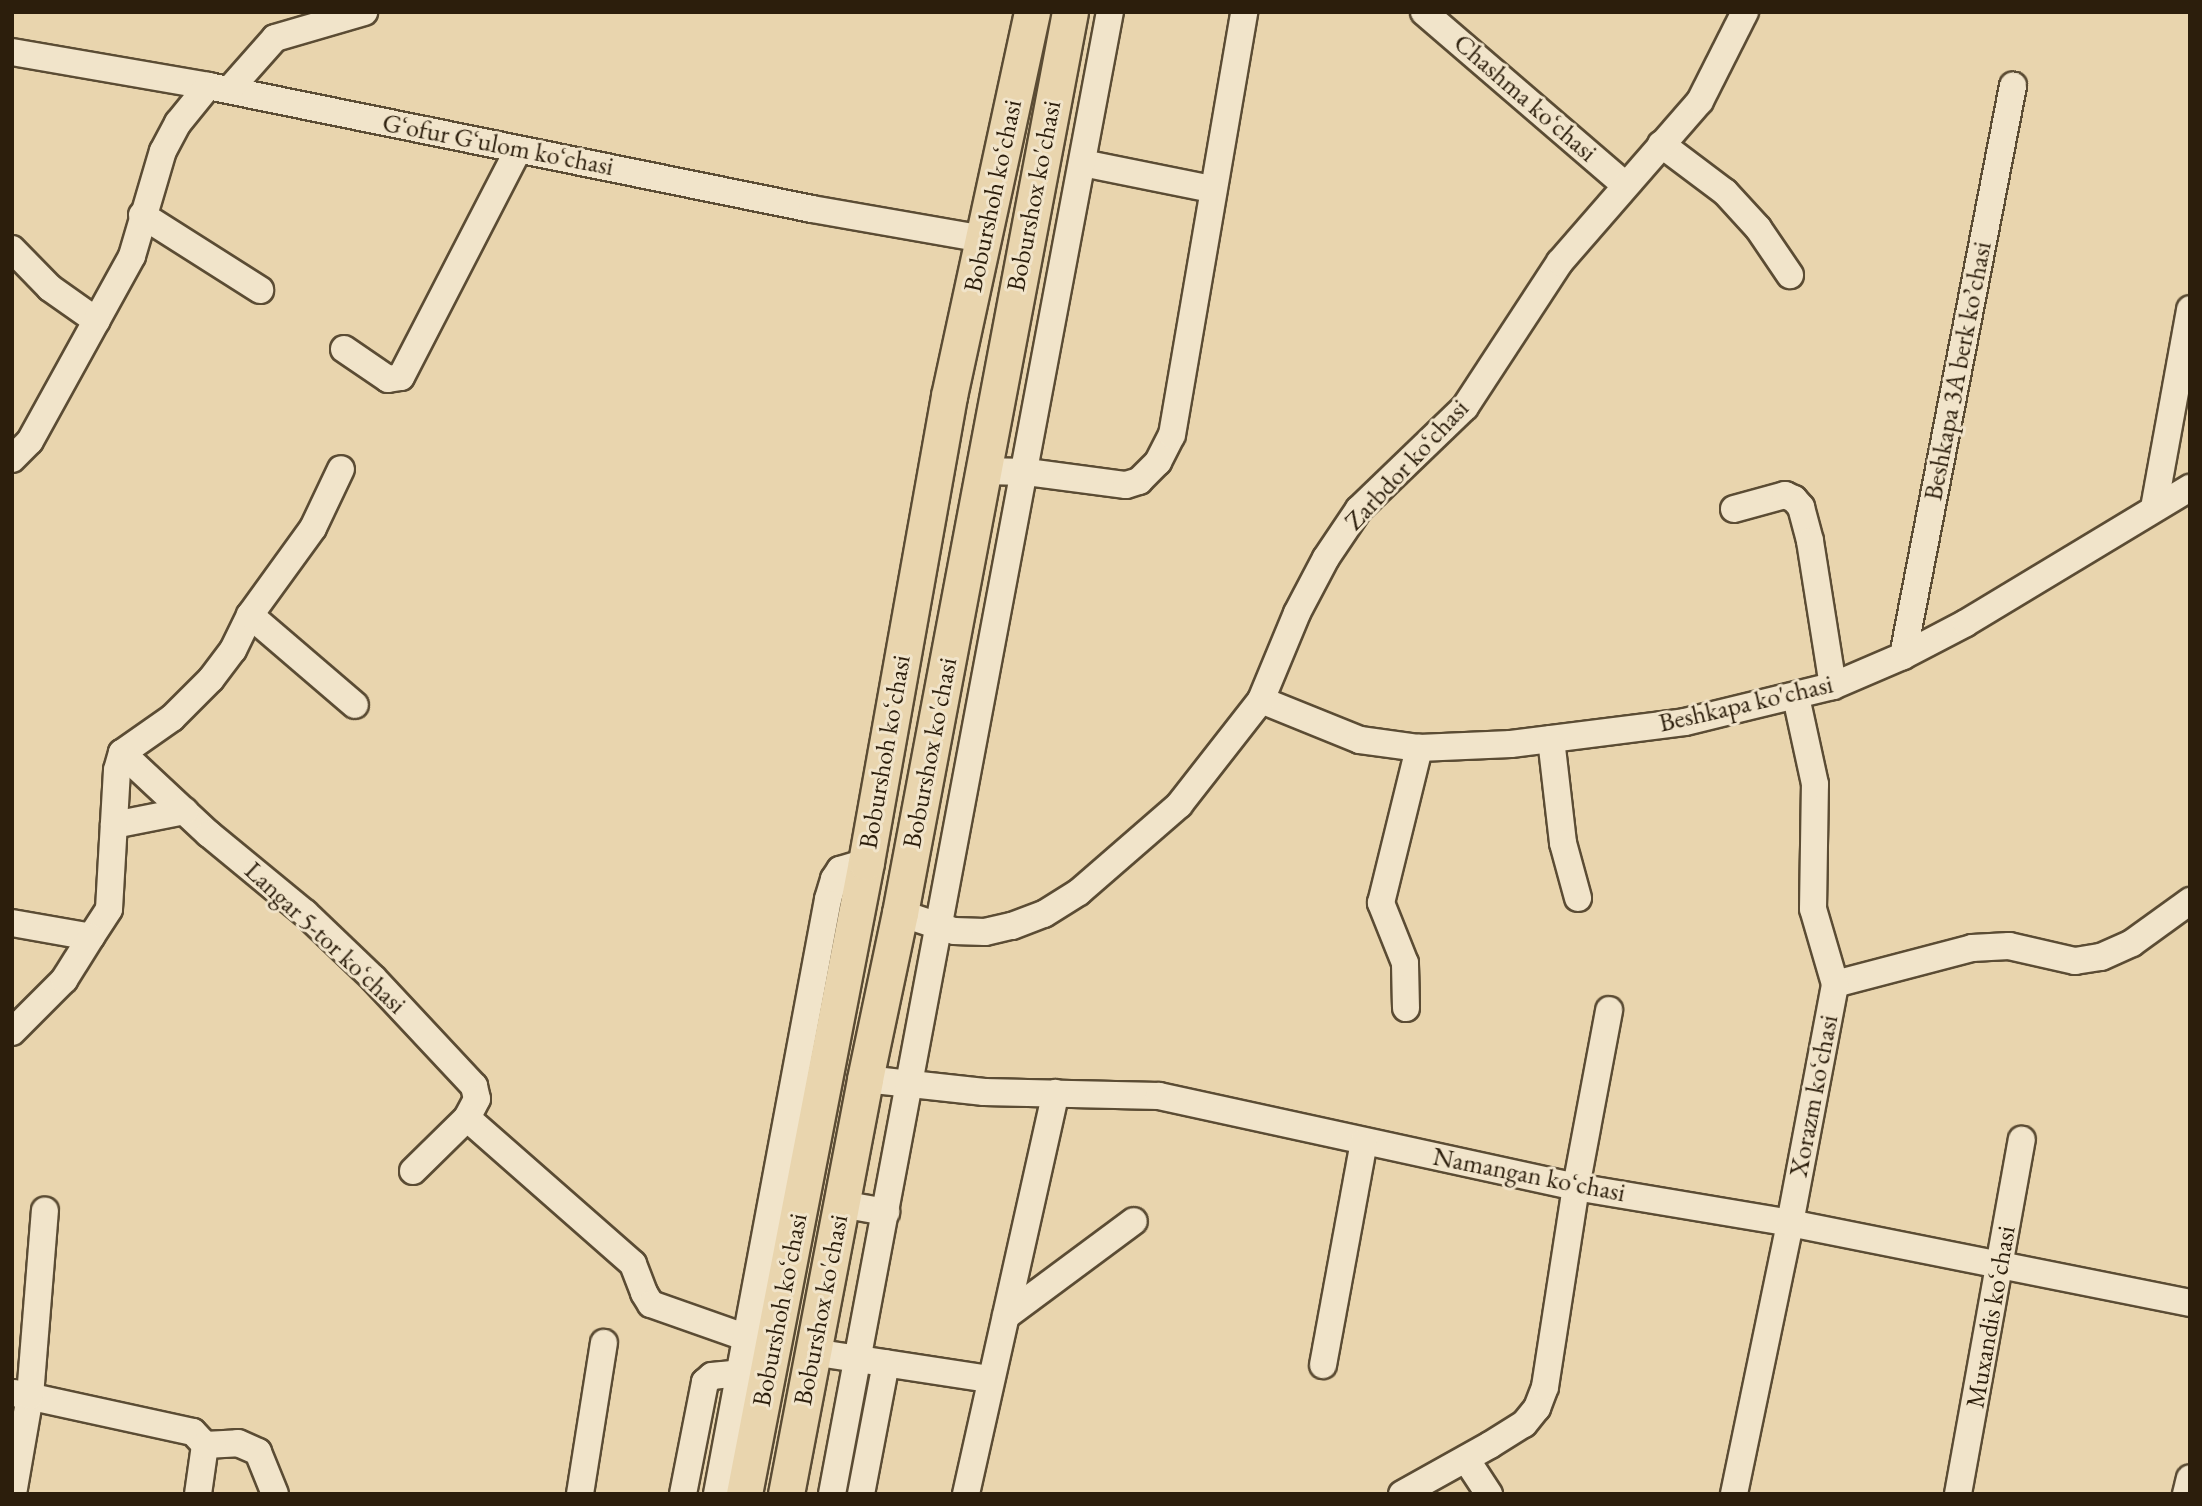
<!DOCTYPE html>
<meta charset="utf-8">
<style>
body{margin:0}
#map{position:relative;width:2202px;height:1506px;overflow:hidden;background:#e9d5ae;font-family:"EB Garamond",serif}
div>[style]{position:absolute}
.roads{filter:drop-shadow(2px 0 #5b4c34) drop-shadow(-2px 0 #5b4c34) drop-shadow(0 2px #5b4c34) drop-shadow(0 -2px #5b4c34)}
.minor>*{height:26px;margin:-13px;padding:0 13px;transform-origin:13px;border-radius:13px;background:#f1e4ca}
.major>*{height:35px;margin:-17.5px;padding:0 17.5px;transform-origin:17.5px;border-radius:17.5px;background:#e9d5ae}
span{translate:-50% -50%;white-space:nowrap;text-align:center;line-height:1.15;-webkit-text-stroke:6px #f1e4ca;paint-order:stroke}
.street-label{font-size:26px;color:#2c1e0c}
.frame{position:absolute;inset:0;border:14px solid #2c1e0c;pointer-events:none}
</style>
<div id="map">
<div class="roads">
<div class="minor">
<div style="left:1424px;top:12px;width:265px;rotate:40.7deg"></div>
<div style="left:12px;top:52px;width:199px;rotate:9.8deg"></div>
<div style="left:208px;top:86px;width:616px;rotate:11.51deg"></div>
<div style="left:812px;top:209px;width:175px;rotate:9.9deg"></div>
<div style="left:229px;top:90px;width:69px;rotate:-48.5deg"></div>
<div style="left:275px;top:38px;width:93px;rotate:-16.3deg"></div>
<div style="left:1661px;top:144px;width:80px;rotate:36.9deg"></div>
<div style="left:1725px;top:192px;width:49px;rotate:47.5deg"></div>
<div style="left:1758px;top:228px;width:57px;rotate:55.8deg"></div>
<div style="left:1083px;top:163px;width:132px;rotate:11.4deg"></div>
<div style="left:142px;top:215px;width:140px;rotate:32.4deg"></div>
<div style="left:12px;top:249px;width:54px;rotate:45.7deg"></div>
<div style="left:50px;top:288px;width:57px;rotate:35.1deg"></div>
<div style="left:344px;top:349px;width:53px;rotate:34.3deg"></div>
<div style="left:388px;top:379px;width:13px;rotate:-9deg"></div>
<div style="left:401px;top:377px;width:255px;rotate:-62.7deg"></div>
<div style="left:12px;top:459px;width:25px;rotate:-45deg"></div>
<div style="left:30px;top:441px;width:211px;rotate:-61.1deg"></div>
<div style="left:132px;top:256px;width:109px;rotate:-73.6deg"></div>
<div style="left:163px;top:151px;width:32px;rotate:-62deg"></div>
<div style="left:178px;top:123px;width:48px;rotate:-51deg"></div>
<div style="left:983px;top:471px;width:44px;rotate:1.3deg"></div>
<div style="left:1027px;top:472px;width:100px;rotate:7.5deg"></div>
<div style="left:1126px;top:485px;width:14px;rotate:-17deg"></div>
<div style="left:1139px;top:481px;width:27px;rotate:-45deg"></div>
<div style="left:1158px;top:462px;width:30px;rotate:-63deg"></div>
<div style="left:1172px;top:435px;width:429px;rotate:-80.3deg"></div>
<div style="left:2154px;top:508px;width:202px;rotate:-79.7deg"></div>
<div style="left:1734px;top:509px;width:53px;rotate:-15.4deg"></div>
<div style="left:1785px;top:495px;width:10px;rotate:24deg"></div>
<div style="left:1794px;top:499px;width:11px;rotate:49deg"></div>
<div style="left:1801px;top:507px;width:35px;rotate:75deg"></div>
<div style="left:1810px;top:541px;width:147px;rotate:81deg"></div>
<div style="left:250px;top:615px;width:138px;rotate:40.6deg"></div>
<div style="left:1903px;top:656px;width:581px;rotate:-79.08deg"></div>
<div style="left:1261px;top:700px;width:107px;rotate:22deg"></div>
<div style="left:1360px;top:740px;width:60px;rotate:7.7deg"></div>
<div style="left:1419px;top:748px;width:92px;rotate:-2.5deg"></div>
<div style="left:1511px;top:744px;width:175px;rotate:-7.2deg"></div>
<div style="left:1685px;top:722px;width:152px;rotate:-13.7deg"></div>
<div style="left:1833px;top:686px;width:76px;rotate:-23.2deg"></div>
<div style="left:1903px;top:656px;width:71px;rotate:-27.6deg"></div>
<div style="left:1966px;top:623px;width:262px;rotate:-31.1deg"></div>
<div style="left:1551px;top:739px;width:105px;rotate:83.4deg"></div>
<div style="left:1563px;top:843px;width:57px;rotate:74.7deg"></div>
<div style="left:122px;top:753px;width:119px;rotate:43deg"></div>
<div style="left:209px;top:834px;width:124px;rotate:39.5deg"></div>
<div style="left:305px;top:913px;width:94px;rotate:43.7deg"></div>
<div style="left:373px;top:978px;width:148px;rotate:46.9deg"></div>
<div style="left:474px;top:1086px;width:13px;rotate:77deg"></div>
<div style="left:477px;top:1099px;width:21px;rotate:118deg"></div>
<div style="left:467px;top:1118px;width:221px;rotate:41.3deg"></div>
<div style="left:633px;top:1264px;width:31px;rotate:69deg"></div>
<div style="left:644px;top:1293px;width:13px;rotate:58deg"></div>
<div style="left:651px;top:1304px;width:129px;rotate:19.4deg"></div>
<div style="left:122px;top:753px;width:61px;rotate:-35deg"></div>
<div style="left:172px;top:718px;width:55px;rotate:-45deg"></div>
<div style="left:211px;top:679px;width:36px;rotate:-53deg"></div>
<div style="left:233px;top:650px;width:39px;rotate:-64deg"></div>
<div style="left:250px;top:615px;width:107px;rotate:-54.1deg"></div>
<div style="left:313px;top:528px;width:65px;rotate:-64.6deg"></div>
<div style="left:114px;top:825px;width:72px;rotate:-11.2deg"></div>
<div style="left:900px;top:913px;width:57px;rotate:18.4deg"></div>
<div style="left:954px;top:931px;width:31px;rotate:2deg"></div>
<div style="left:985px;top:932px;width:28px;rotate:-13deg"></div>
<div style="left:1012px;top:926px;width:34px;rotate:-21deg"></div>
<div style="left:1044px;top:914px;width:41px;rotate:-32.2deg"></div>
<div style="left:1079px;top:892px;width:133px;rotate:-41deg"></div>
<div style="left:1179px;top:805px;width:133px;rotate:-52deg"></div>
<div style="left:1261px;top:700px;width:94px;rotate:-67.5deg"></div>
<div style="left:1297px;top:613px;width:62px;rotate:-62.2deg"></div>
<div style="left:1326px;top:558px;width:59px;rotate:-56deg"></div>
<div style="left:1359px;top:509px;width:147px;rotate:-43.9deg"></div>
<div style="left:1465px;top:407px;width:173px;rotate:-56.8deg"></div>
<div style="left:1560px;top:262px;width:213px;rotate:-49deg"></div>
<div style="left:1700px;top:101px;width:100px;rotate:-63.2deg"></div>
<div style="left:12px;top:923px;width:80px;rotate:10deg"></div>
<div style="left:91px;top:937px;width:33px;rotate:-57deg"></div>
<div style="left:109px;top:909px;width:139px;rotate:-86.7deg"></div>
<div style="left:117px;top:770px;width:18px;rotate:-74deg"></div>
<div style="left:1835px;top:984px;width:142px;rotate:-14.7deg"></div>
<div style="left:1972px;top:948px;width:37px;rotate:-3deg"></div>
<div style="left:2009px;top:946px;width:68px;rotate:12.8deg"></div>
<div style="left:2075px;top:961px;width:26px;rotate:-9deg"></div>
<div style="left:2101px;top:957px;width:34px;rotate:-24deg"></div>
<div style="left:2132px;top:943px;width:72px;rotate:-35.9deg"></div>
<div style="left:1406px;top:1008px;width:45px;rotate:-91.3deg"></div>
<div style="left:1405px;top:963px;width:65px;rotate:-111.8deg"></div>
<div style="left:1381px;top:903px;width:160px;rotate:-76.2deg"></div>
<div style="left:12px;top:1032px;width:74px;rotate:-45deg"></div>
<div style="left:64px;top:980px;width:51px;rotate:-57.9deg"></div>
<div style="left:865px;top:1079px;width:120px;rotate:6.2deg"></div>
<div style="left:984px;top:1092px;width:175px;rotate:1.3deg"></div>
<div style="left:1159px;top:1096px;width:427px;rotate:12.3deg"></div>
<div style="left:1576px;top:1187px;width:217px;rotate:9.5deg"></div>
<div style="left:1790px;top:1223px;width:408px;rotate:11.3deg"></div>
<div style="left:413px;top:1171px;width:76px;rotate:-44.5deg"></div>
<div style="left:841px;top:1204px;width:46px;rotate:10.1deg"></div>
<div style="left:1006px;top:1316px;width:159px;rotate:-36.6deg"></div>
<div style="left:813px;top:1352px;width:179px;rotate:8.7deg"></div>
<div style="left:1323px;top:1365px;width:227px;rotate:-79.6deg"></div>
<div style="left:14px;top:1393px;width:183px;rotate:12.3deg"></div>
<div style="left:193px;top:1432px;width:18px;rotate:47deg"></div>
<div style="left:205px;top:1445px;width:49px;rotate:98.1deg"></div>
<div style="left:205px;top:1445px;width:33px;rotate:-3deg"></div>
<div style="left:238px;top:1443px;width:22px;rotate:24deg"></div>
<div style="left:258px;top:1452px;width:45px;rotate:68deg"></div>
<div style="left:1466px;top:1459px;width:42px;rotate:56.7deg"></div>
<div style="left:13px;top:1494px;width:99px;rotate:-80.2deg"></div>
<div style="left:30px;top:1396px;width:186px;rotate:-85.4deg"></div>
<div style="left:580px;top:1494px;width:153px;rotate:-81deg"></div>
<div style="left:683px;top:1494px;width:114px;rotate:-78.9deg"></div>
<div style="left:705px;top:1382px;width:9px;rotate:-41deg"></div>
<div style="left:712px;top:1376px;width:28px;rotate:-6deg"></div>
<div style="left:717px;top:1494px;width:605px;rotate:-79.43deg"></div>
<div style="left:828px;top:899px;width:21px;rotate:-73deg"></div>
<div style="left:834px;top:879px;width:11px;rotate:-56deg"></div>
<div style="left:840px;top:870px;width:27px;rotate:-17deg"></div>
<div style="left:832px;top:1494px;width:1508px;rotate:-79.38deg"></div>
<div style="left:861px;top:1494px;width:133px;rotate:-79.2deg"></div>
<div style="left:966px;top:1494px;width:411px;rotate:-77.4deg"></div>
<div style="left:1402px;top:1494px;width:101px;rotate:-29.1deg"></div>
<div style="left:1490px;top:1445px;width:40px;rotate:-32deg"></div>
<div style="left:1524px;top:1424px;width:21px;rotate:-51deg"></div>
<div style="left:1537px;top:1408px;width:22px;rotate:-69deg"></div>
<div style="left:1545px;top:1387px;width:202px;rotate:-81.2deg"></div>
<div style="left:1576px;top:1187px;width:180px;rotate:-79.4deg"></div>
<div style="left:1734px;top:1494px;width:277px;rotate:-78.3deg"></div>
<div style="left:1790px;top:1223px;width:243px;rotate:-79.3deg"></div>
<div style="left:1835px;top:984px;width:78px;rotate:-106.3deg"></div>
<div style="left:1813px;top:909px;width:125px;rotate:-89.1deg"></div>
<div style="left:1815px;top:784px;width:89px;rotate:-102.3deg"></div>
<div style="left:1958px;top:1494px;width:360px;rotate:-79.8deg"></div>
<div style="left:2186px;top:1494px;width:16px;rotate:-76deg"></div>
</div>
<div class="major">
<div style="left:744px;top:1494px;width:644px;rotate:-79.07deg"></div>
<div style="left:866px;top:862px;width:473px;rotate:-79.9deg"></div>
<div style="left:949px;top:396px;width:393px;rotate:-77.8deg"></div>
<div style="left:786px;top:1494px;width:422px;rotate:-79.2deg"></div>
<div style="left:865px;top:1079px;width:170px;rotate:-78.1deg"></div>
<div style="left:900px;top:913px;width:917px;rotate:-79.32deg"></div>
</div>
</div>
<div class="street-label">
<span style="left:1525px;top:98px;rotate:41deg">Chashma koʻchasi</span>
<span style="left:498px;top:145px;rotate:11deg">Gʻofur Gʻulom koʻchasi</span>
<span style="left:993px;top:196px;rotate:-78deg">Boburshoh koʻchasi</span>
<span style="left:1034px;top:196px;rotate:-79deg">Boburshox ko'chasi</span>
<span style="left:1958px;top:371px;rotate:-79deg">Beshkapa 3A berk koʼchasi</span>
<span style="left:1407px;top:465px;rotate:-47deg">Zarbdor koʻchasi</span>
<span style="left:1746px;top:704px;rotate:-13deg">Beshkapa ko'chasi</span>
<span style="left:885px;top:752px;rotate:-80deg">Boburshoh koʻchasi</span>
<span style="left:930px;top:753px;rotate:-79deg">Boburshox ko'chasi</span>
<span style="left:325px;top:938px;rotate:43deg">Langar 5-tor koʻchasi</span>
<span style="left:1814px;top:1096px;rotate:-79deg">Xorazm koʻchasi</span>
<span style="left:1529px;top:1175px;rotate:11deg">Namangan koʻchasi</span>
<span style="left:780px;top:1310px;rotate:-79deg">Boburshoh koʻchasi</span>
<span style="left:821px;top:1310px;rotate:-79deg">Boburshox ko'chasi</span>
<span style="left:1991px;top:1317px;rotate:-80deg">Muxandis koʻchasi</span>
</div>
<div class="frame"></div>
</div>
